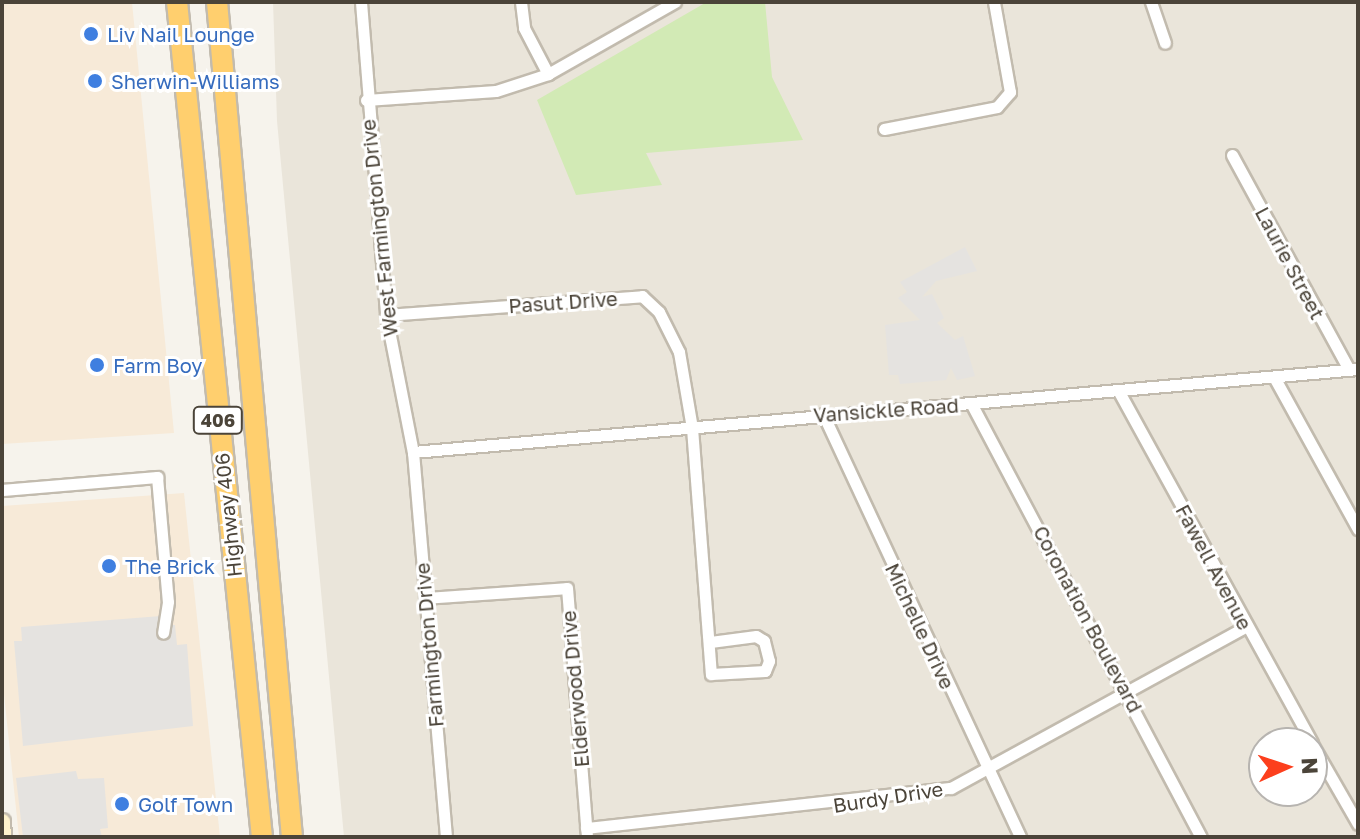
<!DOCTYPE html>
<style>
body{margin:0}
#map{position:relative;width:1360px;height:839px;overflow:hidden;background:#f6f3ec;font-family:"Golos Text",sans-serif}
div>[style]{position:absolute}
.residential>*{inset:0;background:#eae5da}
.commercial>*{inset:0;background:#f7ead8}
.green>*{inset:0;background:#d2eab5}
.parking>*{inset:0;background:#e5e3e0}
.roads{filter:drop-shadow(2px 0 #c2bbae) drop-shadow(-2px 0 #c2bbae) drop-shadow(0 2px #c2bbae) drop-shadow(0 -2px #c2bbae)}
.minor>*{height:11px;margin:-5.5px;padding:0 5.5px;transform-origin:5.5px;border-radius:5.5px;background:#fff}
.secondary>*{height:16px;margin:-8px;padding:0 8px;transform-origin:8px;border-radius:8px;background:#fff3cd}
.motorway>*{height:20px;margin:-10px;padding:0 10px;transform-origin:10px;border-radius:10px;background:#ffcf6e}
.dots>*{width:22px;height:22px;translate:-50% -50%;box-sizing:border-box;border:4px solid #fff;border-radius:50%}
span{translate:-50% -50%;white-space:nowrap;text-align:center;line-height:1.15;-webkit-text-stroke:6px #fff;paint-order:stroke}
.shield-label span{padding:2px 6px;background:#fff;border:2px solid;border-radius:6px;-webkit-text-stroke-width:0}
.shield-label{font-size:18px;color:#4b4439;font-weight:700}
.shop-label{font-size:20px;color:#366cbe}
.left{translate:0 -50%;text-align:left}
.street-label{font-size:20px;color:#4b4439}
.frame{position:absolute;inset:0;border:4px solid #4b4439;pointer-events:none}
.north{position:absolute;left:1248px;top:727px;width:80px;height:80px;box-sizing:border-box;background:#fff;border:2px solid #b7b4b0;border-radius:50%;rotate:87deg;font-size:22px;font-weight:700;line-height:32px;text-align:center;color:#4b4439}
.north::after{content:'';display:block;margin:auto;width:28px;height:36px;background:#fc3f1d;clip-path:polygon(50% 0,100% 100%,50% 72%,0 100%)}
</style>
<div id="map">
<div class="residential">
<div style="clip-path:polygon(evenodd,273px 2px,1358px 2px,1358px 837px,344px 837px,277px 121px,273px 2px,1264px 743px,1312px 743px,1312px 791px,1264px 791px,1264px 743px)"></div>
</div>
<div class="commercial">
<div style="clip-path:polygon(2px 2px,132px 2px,174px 433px,2px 444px)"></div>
<div style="clip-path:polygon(184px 493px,220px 837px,19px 837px,2px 675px,2px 506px)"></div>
</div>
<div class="green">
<div style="clip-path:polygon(765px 2px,772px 77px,803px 140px,646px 153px,662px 185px,576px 195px,537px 100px,705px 3px)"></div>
</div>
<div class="parking">
<div style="clip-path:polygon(965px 247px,977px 271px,936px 281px,922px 297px,932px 294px,944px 318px,937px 323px,955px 340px,963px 336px,975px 376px,957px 380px,951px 368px,946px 380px,900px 384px,898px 375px,889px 375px,885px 325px,920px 320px,898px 298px,907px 292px,900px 282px)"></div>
<div style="clip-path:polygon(161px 616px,162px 625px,175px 625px,177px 645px,187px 644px,193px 726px,23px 746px,14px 641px,22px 641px,21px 627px)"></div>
<div style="clip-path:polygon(76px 771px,78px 779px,104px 778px,108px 828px,100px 829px,102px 837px,23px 837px,16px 778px)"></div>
</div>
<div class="roads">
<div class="minor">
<div style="left:361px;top:2px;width:314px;rotate:85.4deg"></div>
<div style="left:386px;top:315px;width:140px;rotate:78.9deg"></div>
<div style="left:413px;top:452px;width:386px;rotate:85.1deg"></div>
<div style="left:521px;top:2px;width:26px;rotate:83deg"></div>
<div style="left:524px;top:28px;width:52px;rotate:62.4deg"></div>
<div style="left:1151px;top:2px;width:43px;rotate:71.1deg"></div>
<div style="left:366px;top:100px;width:130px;rotate:-4deg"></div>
<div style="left:496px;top:91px;width:55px;rotate:-18.1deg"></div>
<div style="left:548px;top:74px;width:146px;rotate:-29.6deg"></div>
<div style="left:884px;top:129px;width:115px;rotate:-11deg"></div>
<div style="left:997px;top:107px;width:20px;rotate:-49deg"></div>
<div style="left:1010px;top:92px;width:91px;rotate:-100.1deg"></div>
<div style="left:1232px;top:155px;width:245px;rotate:61.4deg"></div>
<div style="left:386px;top:315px;width:257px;rotate:-4.2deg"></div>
<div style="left:642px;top:296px;width:23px;rotate:43deg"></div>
<div style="left:659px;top:312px;width:45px;rotate:63.4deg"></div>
<div style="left:679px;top:352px;width:77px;rotate:80.3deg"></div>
<div style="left:692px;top:428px;width:247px;rotate:85.6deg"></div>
<div style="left:711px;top:674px;width:54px;rotate:-3.2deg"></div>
<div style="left:765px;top:671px;width:11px;rotate:-68deg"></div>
<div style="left:769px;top:661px;width:21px;rotate:-104deg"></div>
<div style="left:764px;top:641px;width:9px;rotate:-148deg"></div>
<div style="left:756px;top:636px;width:46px;rotate:172.6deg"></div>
<div style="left:1274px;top:377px;width:174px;rotate:61.1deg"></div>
<div style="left:1118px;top:390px;width:403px;rotate:61.2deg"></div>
<div style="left:971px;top:403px;width:491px;rotate:62.1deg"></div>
<div style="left:823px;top:414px;width:467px;rotate:65deg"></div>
<div style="left:413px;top:452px;width:949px;rotate:-5.02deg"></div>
<div style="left:2px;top:490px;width:156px;rotate:-4.8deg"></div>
<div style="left:157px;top:477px;width:125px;rotate:85deg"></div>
<div style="left:168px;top:602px;width:31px;rotate:99deg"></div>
<div style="left:425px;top:598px;width:142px;rotate:-4deg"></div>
<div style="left:567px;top:588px;width:250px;rotate:85.4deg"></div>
<div style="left:1312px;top:744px;width:92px;rotate:60.1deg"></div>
<div style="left:586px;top:828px;width:367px;rotate:-6.3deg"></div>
<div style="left:951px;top:788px;width:335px;rotate:-28.7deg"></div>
</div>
<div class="secondary">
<div style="left:2px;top:822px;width:15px;rotate:86deg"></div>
</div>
<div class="motorway">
<div style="left:177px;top:2px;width:839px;rotate:84.19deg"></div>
<div style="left:217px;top:2px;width:838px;rotate:84.87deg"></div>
</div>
</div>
<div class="dots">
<div style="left:91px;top:34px;background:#3f7fe0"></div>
<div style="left:95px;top:81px;background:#3f7fe0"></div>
<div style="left:97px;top:365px;background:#3f7fe0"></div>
<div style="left:109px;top:566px;background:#3f7fe0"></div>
<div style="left:122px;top:804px;background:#3f7fe0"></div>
</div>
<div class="shield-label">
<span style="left:218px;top:420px">406</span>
</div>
<div class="shop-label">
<span class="left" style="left:107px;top:34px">Liv Nail Lounge</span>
<span class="left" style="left:111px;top:81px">Sherwin-Williams</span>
<span class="left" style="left:113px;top:365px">Farm Boy</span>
<span class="left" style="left:125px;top:566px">The Brick</span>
<span class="left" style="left:138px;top:804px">Golf Town</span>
</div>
<div class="street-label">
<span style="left:379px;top:228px;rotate:-96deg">West Farmington Drive</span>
<span style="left:1290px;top:263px;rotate:62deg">Laurie Street</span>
<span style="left:563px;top:302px;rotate:-4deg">Pasut Drive</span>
<span style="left:886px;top:410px;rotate:-4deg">Vansickle Road</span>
<span style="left:228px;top:515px;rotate:-96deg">Highway 406</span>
<span style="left:1214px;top:567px;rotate:62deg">Fawell Avenue</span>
<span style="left:1088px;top:619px;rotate:62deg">Coronation Boulevard</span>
<span style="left:920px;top:626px;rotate:65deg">Michelle Drive</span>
<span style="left:429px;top:645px;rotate:-95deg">Farmington Drive</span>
<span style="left:575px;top:689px;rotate:-95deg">Elderwood Drive</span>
<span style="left:888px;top:797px;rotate:-9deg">Burdy Drive</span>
</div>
<div class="frame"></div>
<div class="north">N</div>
</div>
